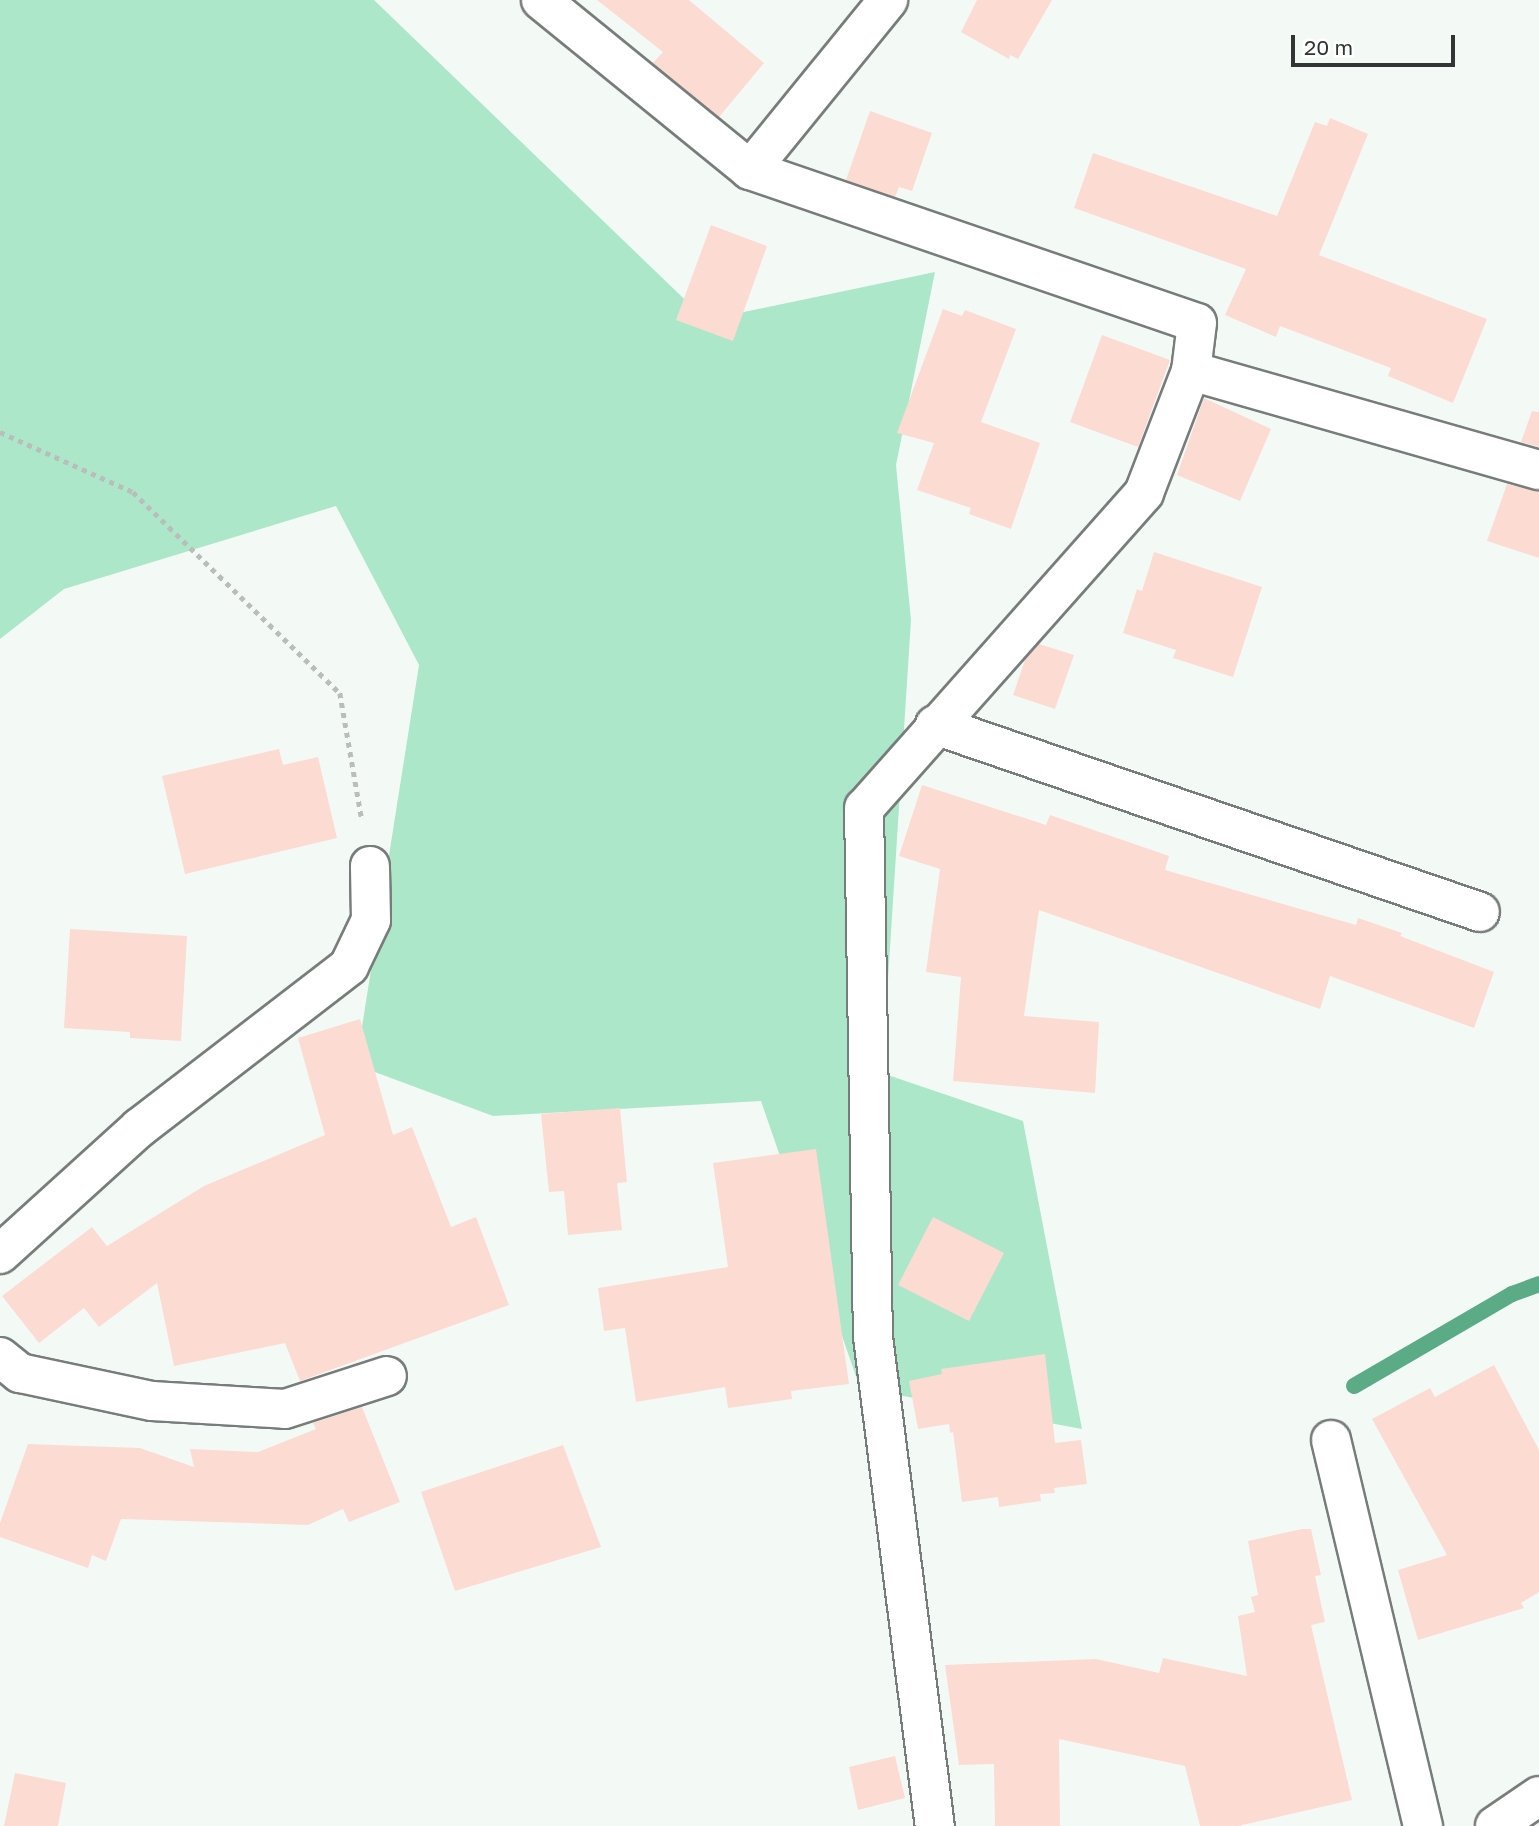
<!DOCTYPE html>
<style>
body{margin:0}
#map{position:relative;width:1539px;height:1826px;overflow:hidden;background:#f3faf6;font-family:"Golos Text",sans-serif}
div>[style]{position:absolute}
.green>*{inset:0;background:#ade7c9}
.stream>*{height:16px;margin:-8px;padding:0 8px;transform-origin:8px;border-radius:8px;background:#5cab87}
.building>*{inset:0;background:#fcdbd3}
.path>*{height:4.5px;margin-top:-2.25px;transform-origin:0;background:repeating-linear-gradient(90deg,#b9bebb 0 5px,transparent 0 10px)}
.roads{filter:drop-shadow(2px 0 #777d7a) drop-shadow(-2px 0 #777d7a) drop-shadow(0 2px #777d7a) drop-shadow(0 -2px #777d7a)}
.minor>*{height:38px;margin:-19px;padding:0 19px;transform-origin:19px;border-radius:19px;background:#fff}
.tertiary>*{height:38px;margin:-19px;padding:0 19px;transform-origin:19px;border-radius:19px;background:#fff}
span{translate:-50% -50%;white-space:nowrap;text-align:center;line-height:1.15;-webkit-text-stroke:6px #fff;paint-order:stroke}
.scale{position:absolute;left:1291px;top:35px;width:164px;height:32px;box-sizing:border-box;border:4px solid #323533;border-top:0;padding-left:9px;font-size:21px;line-height:24px;white-space:nowrap;color:#323533;-webkit-text-stroke:5px #fff;paint-order:stroke}
</style>
<div id="map">
<div class="green">
<div style="clip-path:polygon(0 0,374px 0,706px 320px,935px 272px,896px 465px,911px 620px,882px 1073px,1023px 1121px,1082px 1429px,860px 1388px,761px 1101px,493px 1116px,356px 1065px,419px 665px,336px 506px,64px 589px,0 639px)"></div>
</div>
<div class="stream">
<div style="left:1354px;top:1386px;width:183px;rotate:-30.2deg"></div>
<div style="left:1512px;top:1294px;width:29px;rotate:-20deg"></div>
</div>
<div class="building">
<div style="clip-path:polygon(597px 0,689px 0,764px 63px,719px 117px,653px 63px,663px 52px)"></div>
<div style="clip-path:polygon(977px 0,1052px 0,1018px 59px,1010px 55px,1009px 59px,961px 32px)"></div>
<div style="clip-path:polygon(870px 111px,932px 133px,912px 191px,899px 187px,895px 197px,846px 180px)"></div>
<div style="clip-path:polygon(1330px 118px,1368px 134px,1319px 255px,1487px 319px,1453px 403px,1388px 376px,1391px 368px,1280px 326px,1276px 337px,1225px 315px,1246px 269px,1074px 208px,1093px 153px,1277px 216px,1315px 122px,1327px 126px)"></div>
<div style="clip-path:polygon(711px 225px,767px 246px,733px 341px,676px 320px)"></div>
<div style="clip-path:polygon(943px 309px,962px 316px,965px 310px,1016px 329px,981px 422px,1040px 443px,1011px 529px,969px 514px,971px 508px,917px 490px,934px 443px,897px 433px)"></div>
<div style="clip-path:polygon(1102px 335px,1170px 360px,1138px 447px,1070px 422px)"></div>
<div style="clip-path:polygon(1204px 398px,1271px 429px,1240px 501px,1177px 475px)"></div>
<div style="clip-path:polygon(1532px 411px,1539px 412px,1539px 447px,1521px 442px)"></div>
<div style="clip-path:polygon(1507px 484px,1539px 491px,1539px 558px,1487px 541px)"></div>
<div style="clip-path:polygon(1154px 552px,1262px 587px,1233px 677px,1173px 658px,1176px 650px,1123px 633px,1137px 589px,1142px 591px)"></div>
<div style="clip-path:polygon(1039px 644px,1074px 655px,1055px 709px,1013px 695px,1025px 660px)"></div>
<div style="clip-path:polygon(279px 749px,283px 765px,318px 757px,337px 838px,185px 874px,162px 776px)"></div>
<div style="clip-path:polygon(922px 785px,1046px 825px,1050px 815px,1169px 856px,1165px 870px,1356px 925px,1358px 918px,1402px 933px,1400px 936px,1494px 972px,1474px 1028px,1330px 976px,1320px 1009px,1039px 910px,1024px 1016px,1099px 1022px,1095px 1093px,953px 1081px,961px 977px,926px 972px,940px 869px,899px 856px)"></div>
<div style="clip-path:polygon(70px 929px,187px 936px,181px 1041px,130px 1038px,130px 1032px,64px 1028px)"></div>
<div style="clip-path:polygon(360px 1019px,393px 1135px,412px 1127px,451px 1227px,476px 1217px,509px 1305px,300px 1381px,285px 1343px,174px 1366px,157px 1283px,99px 1327px,84px 1308px,39px 1343px,2px 1296px,92px 1227px,107px 1246px,204px 1186px,325px 1135px,298px 1038px)"></div>
<div style="clip-path:polygon(620px 1108px,627px 1182px,617px 1183px,622px 1230px,568px 1235px,564px 1191px,549px 1192px,541px 1114px)"></div>
<div style="clip-path:polygon(816px 1149px,849px 1384px,791px 1391px,792px 1399px,728px 1408px,725px 1387px,636px 1402px,625px 1328px,604px 1331px,598px 1288px,728px 1267px,713px 1163px)"></div>
<div style="clip-path:polygon(933px 1217px,1004px 1253px,969px 1321px,898px 1285px)"></div>
<div style="clip-path:polygon(1045px 1354px,1055px 1443px,1081px 1440px,1087px 1484px,1054px 1488px,1055px 1493px,1040px 1494px,1041px 1501px,999px 1507px,998px 1497px,962px 1502px,953px 1432px,950px 1433px,949px 1424px,918px 1429px,909px 1381px,942px 1374px,941px 1369px)"></div>
<div style="clip-path:polygon(1494px 1365px,1539px 1450px,1539px 1592px,1521px 1603px,1524px 1608px,1418px 1640px,1398px 1570px,1447px 1555px,1372px 1419px,1430px 1388px,1435px 1397px)"></div>
<div style="clip-path:polygon(362px 1407px,400px 1502px,349px 1522px,343px 1509px,308px 1525px,121px 1519px,106px 1561px,92px 1555px,88px 1568px,0 1537px,0 1523px,28px 1444px,140px 1448px,194px 1467px,190px 1449px,258px 1452px,316px 1429px,313px 1423px)"></div>
<div style="clip-path:polygon(563px 1445px,601px 1547px,455px 1591px,421px 1492px)"></div>
<div style="clip-path:polygon(1302px 1529px,1311px 1529px,1321px 1575px,1315px 1576px,1325px 1622px,1311px 1625px,1352px 1800px,1238px 1826px,1200px 1826px,1185px 1766px,1059px 1739px,1060px 1826px,995px 1826px,994px 1764px,959px 1765px,945px 1665px,1096px 1659px,1159px 1673px,1163px 1658px,1247px 1676px,1238px 1616px,1255px 1612px,1251px 1597px,1258px 1595px,1248px 1541px)"></div>
<div style="clip-path:polygon(895px 1756px,905px 1798px,858px 1810px,849px 1767px)"></div>
<div style="clip-path:polygon(15px 1773px,66px 1783px,58px 1826px,4px 1826px)"></div>
</div>
<div class="path">
<div style="left:0;top:432px;width:146px;rotate:24.3deg"></div>
<div style="left:133px;top:492px;width:289px;rotate:44.2deg"></div>
<div style="left:340px;top:693px;width:129px;rotate:80.2deg"></div>
</div>
<div class="roads">
<div class="minor">
<div style="left:541px;top:0;width:269px;rotate:39.1deg"></div>
<div style="left:750px;top:170px;width:472px;rotate:18.9deg"></div>
<div style="left:1197px;top:323px;width:48px;rotate:97.1deg"></div>
<div style="left:1191px;top:371px;width:131px;rotate:111.1deg"></div>
<div style="left:1144px;top:493px;width:421px;rotate:131.6deg"></div>
<div style="left:864px;top:808px;width:529px;rotate:89.03deg"></div>
<div style="left:873px;top:1337px;width:493px;rotate:82.8deg"></div>
<div style="left:750px;top:170px;width:219px;rotate:-50.9deg"></div>
<div style="left:1191px;top:371px;width:362px;rotate:15.9deg"></div>
<div style="left:935px;top:725px;width:576px;rotate:18.94deg"></div>
<div style="left:0;top:1254px;width:188px;rotate:-42.2deg"></div>
<div style="left:139px;top:1128px;width:265px;rotate:-37.6deg"></div>
<div style="left:349px;top:966px;width:51px;rotate:-64.4deg"></div>
<div style="left:371px;top:920px;width:54px;rotate:-91.1deg"></div>
<div style="left:0;top:1357px;width:26px;rotate:39deg"></div>
<div style="left:20px;top:1373px;width:135px;rotate:12deg"></div>
<div style="left:152px;top:1401px;width:133px;rotate:3.4deg"></div>
<div style="left:285px;top:1409px;width:107px;rotate:-17.9deg"></div>
<div style="left:1331px;top:1440px;width:397px;rotate:76.6deg"></div>
</div>
<div class="tertiary">
<div style="left:1495px;top:1826px;width:53px;rotate:-34.3deg"></div>
</div>
</div>
<div class="scale">20 m</div>
</div>
